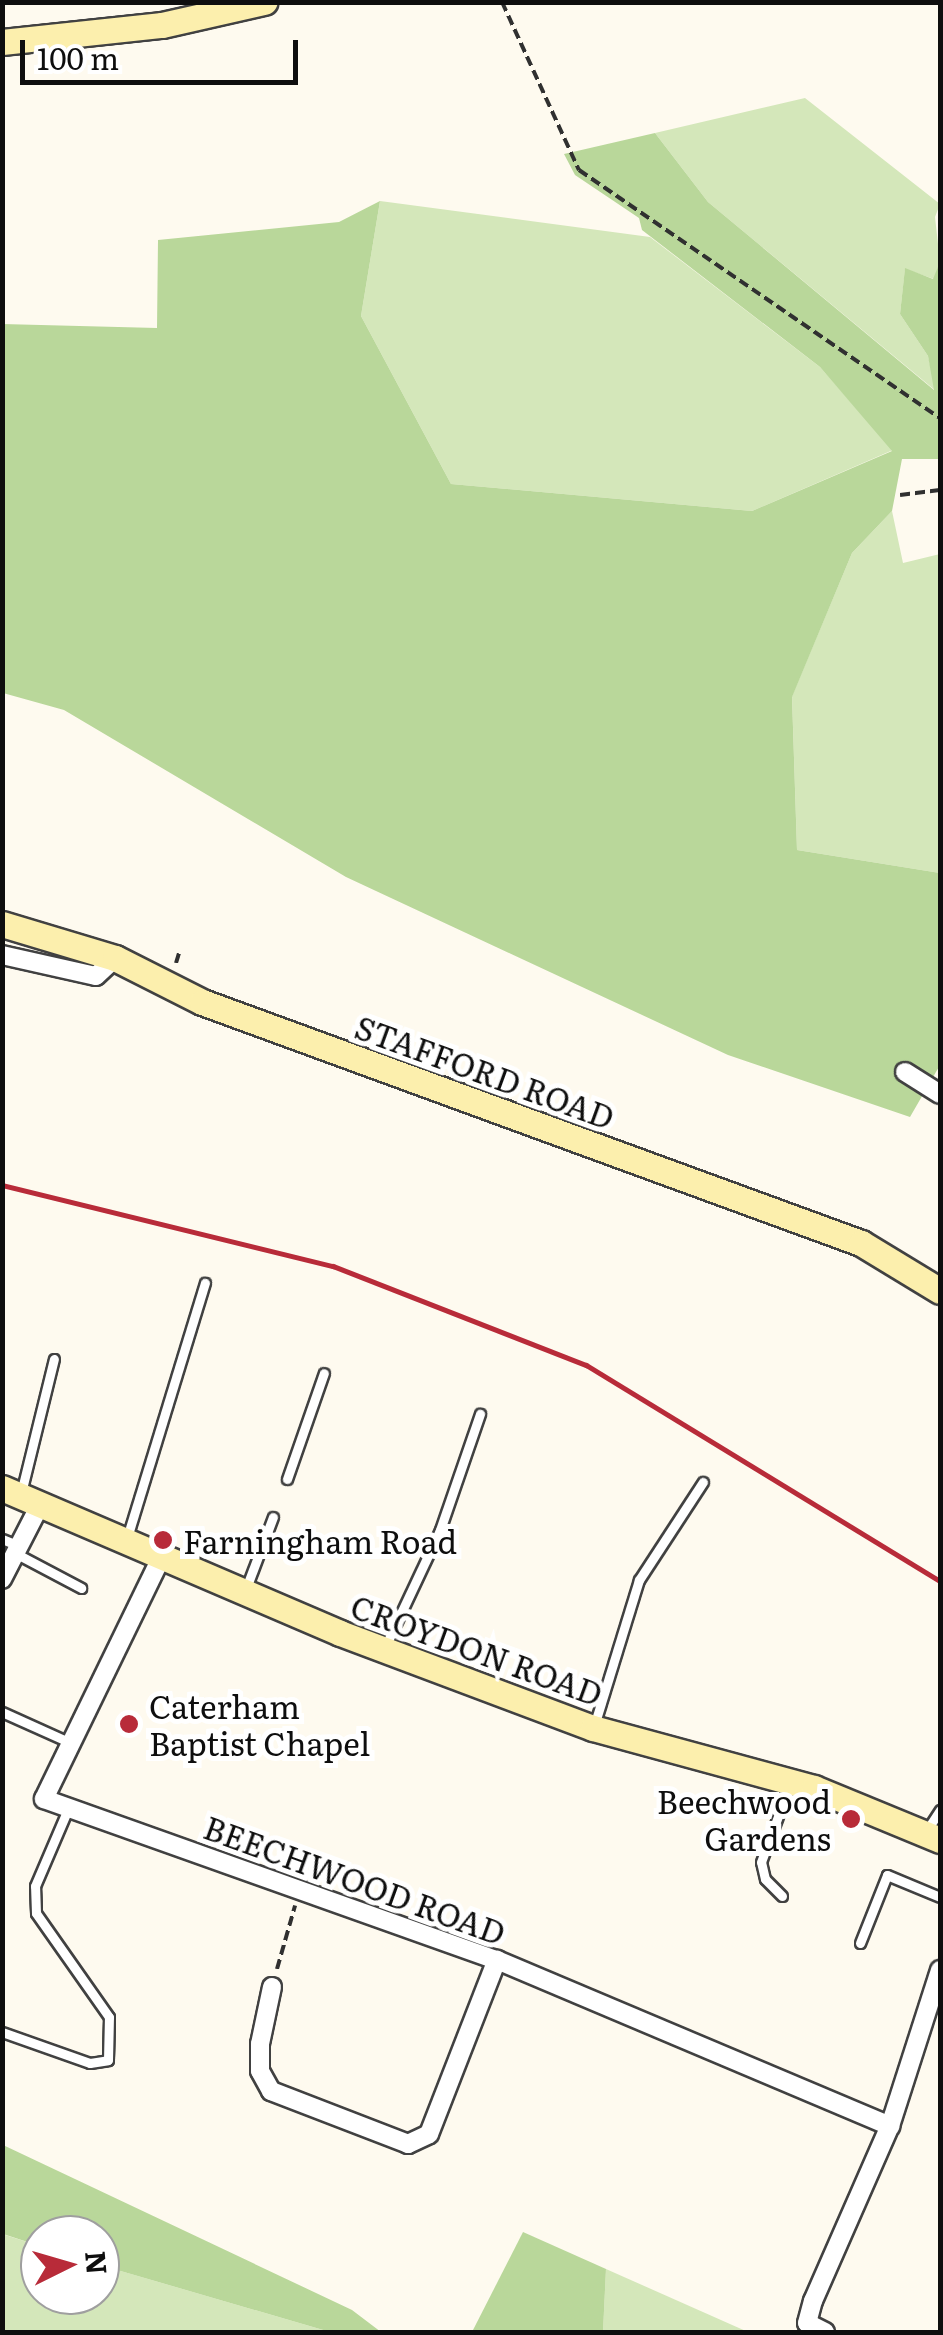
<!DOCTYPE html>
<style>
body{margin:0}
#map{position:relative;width:943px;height:2335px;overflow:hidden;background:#fefaef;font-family:Literata,serif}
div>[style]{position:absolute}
.green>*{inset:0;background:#d4e7ba}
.forest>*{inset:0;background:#b9d79a}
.path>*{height:4px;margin-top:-2px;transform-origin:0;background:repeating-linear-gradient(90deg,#303030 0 10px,transparent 0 15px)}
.roads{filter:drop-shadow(2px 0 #414141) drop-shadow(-2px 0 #414141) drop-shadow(0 2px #414141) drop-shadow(0 -2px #414141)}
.lane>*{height:9px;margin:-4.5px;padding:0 4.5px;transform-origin:4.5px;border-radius:4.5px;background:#fff}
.street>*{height:18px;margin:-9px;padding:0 9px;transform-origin:9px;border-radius:9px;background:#fff}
.secondary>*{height:25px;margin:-12.5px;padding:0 12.5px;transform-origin:12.5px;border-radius:12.5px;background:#fcefad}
.rail>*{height:5px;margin:-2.5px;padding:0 2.5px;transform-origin:2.5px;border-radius:2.5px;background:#b82b39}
.dots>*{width:28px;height:28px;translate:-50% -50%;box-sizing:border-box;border:5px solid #fff;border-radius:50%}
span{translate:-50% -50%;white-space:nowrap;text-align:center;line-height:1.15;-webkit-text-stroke:10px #fff;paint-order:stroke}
.street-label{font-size:32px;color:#0e0e0e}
.poi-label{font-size:32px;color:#0e0e0e}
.left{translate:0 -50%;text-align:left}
.right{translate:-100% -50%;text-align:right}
.frame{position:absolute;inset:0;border:5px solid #0e0e0e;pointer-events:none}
.north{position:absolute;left:20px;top:2215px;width:100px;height:100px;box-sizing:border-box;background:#fff;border:2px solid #9f9f9f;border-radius:50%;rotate:85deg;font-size:28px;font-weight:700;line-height:40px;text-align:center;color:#0e0e0e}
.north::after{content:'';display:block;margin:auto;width:35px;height:45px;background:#b82b39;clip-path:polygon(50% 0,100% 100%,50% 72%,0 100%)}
.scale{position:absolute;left:20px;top:40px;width:278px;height:45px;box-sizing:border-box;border:5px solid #0e0e0e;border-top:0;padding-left:12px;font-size:30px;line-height:35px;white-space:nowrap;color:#0e0e0e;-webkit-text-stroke:8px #fff;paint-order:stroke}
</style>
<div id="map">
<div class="green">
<div style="clip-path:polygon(805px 98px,940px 204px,935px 217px,940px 262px,934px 279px,905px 269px,900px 314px,928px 356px,936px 391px,708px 202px,655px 133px)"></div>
<div style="clip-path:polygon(380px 201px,650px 237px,820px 367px,893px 450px,752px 511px,451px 484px,361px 316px)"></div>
<div style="clip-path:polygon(892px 511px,903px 563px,940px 554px,940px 873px,797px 850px,792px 696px,852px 553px)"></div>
<div style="clip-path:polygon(2px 2234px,40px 2246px,40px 2295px,100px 2295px,100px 2265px,330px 2332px,3px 2332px)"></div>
<div style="clip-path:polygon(606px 2269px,748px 2332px,603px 2332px)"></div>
</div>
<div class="forest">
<div style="clip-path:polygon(655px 133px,708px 202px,934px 390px,928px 356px,900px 314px,905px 268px,933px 279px,940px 262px,940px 459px,902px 459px,892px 511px,852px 553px,792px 697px,797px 850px,940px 873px,940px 1065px,910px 1117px,728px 1055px,346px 877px,64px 710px,3px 693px,2px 324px,157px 328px,158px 240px,339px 222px,380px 201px,361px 316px,451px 484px,752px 511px,892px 451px,820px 367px,642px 230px,639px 218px,575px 175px,564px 154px)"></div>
<div style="clip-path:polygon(3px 2145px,352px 2310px,381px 2332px,330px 2332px,100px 2265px,100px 2235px,40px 2235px,40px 2246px,3px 2234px)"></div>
<div style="clip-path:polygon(523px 2232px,606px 2269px,603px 2332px,472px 2332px)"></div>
</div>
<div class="path">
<div style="left:502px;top:2px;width:185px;rotate:65.4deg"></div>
<div style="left:579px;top:170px;width:438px;rotate:34.5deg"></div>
<div style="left:900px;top:495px;width:40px;rotate:-7.1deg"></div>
<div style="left:176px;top:963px;width:10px;rotate:-73deg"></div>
<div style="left:277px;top:1969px;width:66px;rotate:-74.1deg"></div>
</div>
<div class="roads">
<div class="lane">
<div style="left:287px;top:1479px;width:112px;rotate:-70.8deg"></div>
<div style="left:21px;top:1493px;width:138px;rotate:-76.2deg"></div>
<div style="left:2px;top:1539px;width:18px;rotate:22deg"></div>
<div style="left:126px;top:1541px;width:270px;rotate:-73deg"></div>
<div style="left:15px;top:1553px;width:75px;rotate:27.9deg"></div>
<div style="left:245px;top:1591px;width:79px;rotate:-69.3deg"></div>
<div style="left:385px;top:1647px;width:129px;rotate:-64.8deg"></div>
<div style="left:440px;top:1530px;width:123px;rotate:-71deg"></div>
<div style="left:2px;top:1712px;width:76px;rotate:24.2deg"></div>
<div style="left:594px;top:1726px;width:153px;rotate:-72.9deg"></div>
<div style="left:639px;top:1580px;width:117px;rotate:-56.9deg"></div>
<div style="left:927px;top:1830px;width:24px;rotate:-57deg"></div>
<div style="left:782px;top:1896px;width:24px;rotate:-135deg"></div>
<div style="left:765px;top:1879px;width:17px;rotate:-103deg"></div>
<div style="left:761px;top:1862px;width:83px;rotate:-69.6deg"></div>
<div style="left:860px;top:1943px;width:73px;rotate:-68.3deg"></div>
<div style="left:887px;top:1875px;width:57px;rotate:22.5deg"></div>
<div style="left:2px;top:2032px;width:93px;rotate:19.4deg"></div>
<div style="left:90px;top:2063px;width:18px;rotate:-9deg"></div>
<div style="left:108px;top:2060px;width:43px;rotate:-88.7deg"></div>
<div style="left:109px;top:2017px;width:127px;rotate:-125.1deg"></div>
<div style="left:36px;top:1913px;width:27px;rotate:-92deg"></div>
<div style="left:35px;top:1886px;width:84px;rotate:-66.8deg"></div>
</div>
<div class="street">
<div style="left:2px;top:955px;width:96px;rotate:12.6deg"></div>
<div style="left:96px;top:976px;width:26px;rotate:-43deg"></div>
<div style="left:905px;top:1072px;width:41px;rotate:32.2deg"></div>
<div style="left:161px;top:1558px;width:268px;rotate:115.9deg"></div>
<div style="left:44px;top:1799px;width:481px;rotate:19.6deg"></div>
<div style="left:497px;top:1960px;width:427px;rotate:22.9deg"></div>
<div style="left:2px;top:1579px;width:83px;rotate:-62.8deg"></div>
<div style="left:272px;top:1987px;width:58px;rotate:101.9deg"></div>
<div style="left:260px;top:2044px;width:27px;rotate:90deg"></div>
<div style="left:260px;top:2071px;width:23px;rotate:61deg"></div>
<div style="left:271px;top:2091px;width:147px;rotate:21.1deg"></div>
<div style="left:408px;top:2144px;width:23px;rotate:-25deg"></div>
<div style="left:429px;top:2134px;width:187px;rotate:-68.7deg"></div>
<div style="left:825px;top:2332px;width:20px;rotate:-153deg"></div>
<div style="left:807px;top:2323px;width:23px;rotate:-75deg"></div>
<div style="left:813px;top:2301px;width:191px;rotate:-66.3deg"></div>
<div style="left:890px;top:2126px;width:164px;rotate:-72.2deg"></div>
</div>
<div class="secondary">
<div style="left:2px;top:42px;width:161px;rotate:-6.1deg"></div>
<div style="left:162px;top:25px;width:105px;rotate:-12.7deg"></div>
<div style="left:2px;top:924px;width:118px;rotate:16.7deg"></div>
<div style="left:115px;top:958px;width:97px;rotate:26.8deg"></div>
<div style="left:202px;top:1002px;width:702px;rotate:20.09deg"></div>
<div style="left:861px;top:1243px;width:92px;rotate:31.3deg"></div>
<div style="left:2px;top:1488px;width:368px;rotate:23.2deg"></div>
<div style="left:340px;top:1633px;width:270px;rotate:20.6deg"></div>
<div style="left:593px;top:1728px;width:229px;rotate:15.2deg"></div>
<div style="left:814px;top:1788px;width:136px;rotate:22.4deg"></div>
</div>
</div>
<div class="rail">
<div style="left:2px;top:1185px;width:341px;rotate:13.8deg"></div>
<div style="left:333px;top:1266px;width:272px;rotate:21.4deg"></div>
<div style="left:586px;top:1365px;width:415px;rotate:31.4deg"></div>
</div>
<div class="dots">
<div style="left:163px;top:1540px;background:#b82b39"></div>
<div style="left:129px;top:1724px;background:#b82b39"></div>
<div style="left:851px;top:1819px;background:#b82b39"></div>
</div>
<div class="street-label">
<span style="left:485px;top:1071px;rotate:20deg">STAFFORD ROAD</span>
<span style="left:477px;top:1649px;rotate:20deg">CROYDON ROAD</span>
<span style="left:355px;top:1879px;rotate:20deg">BEECHWOOD ROAD</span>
</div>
<div class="poi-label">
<span class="left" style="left:183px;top:1540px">Farningham Road</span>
<span class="left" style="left:149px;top:1724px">Caterham<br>Baptist Chapel</span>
<span class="right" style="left:831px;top:1819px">Beechwood<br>Gardens</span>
</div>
<div class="frame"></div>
<div class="north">N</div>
<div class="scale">100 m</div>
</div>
